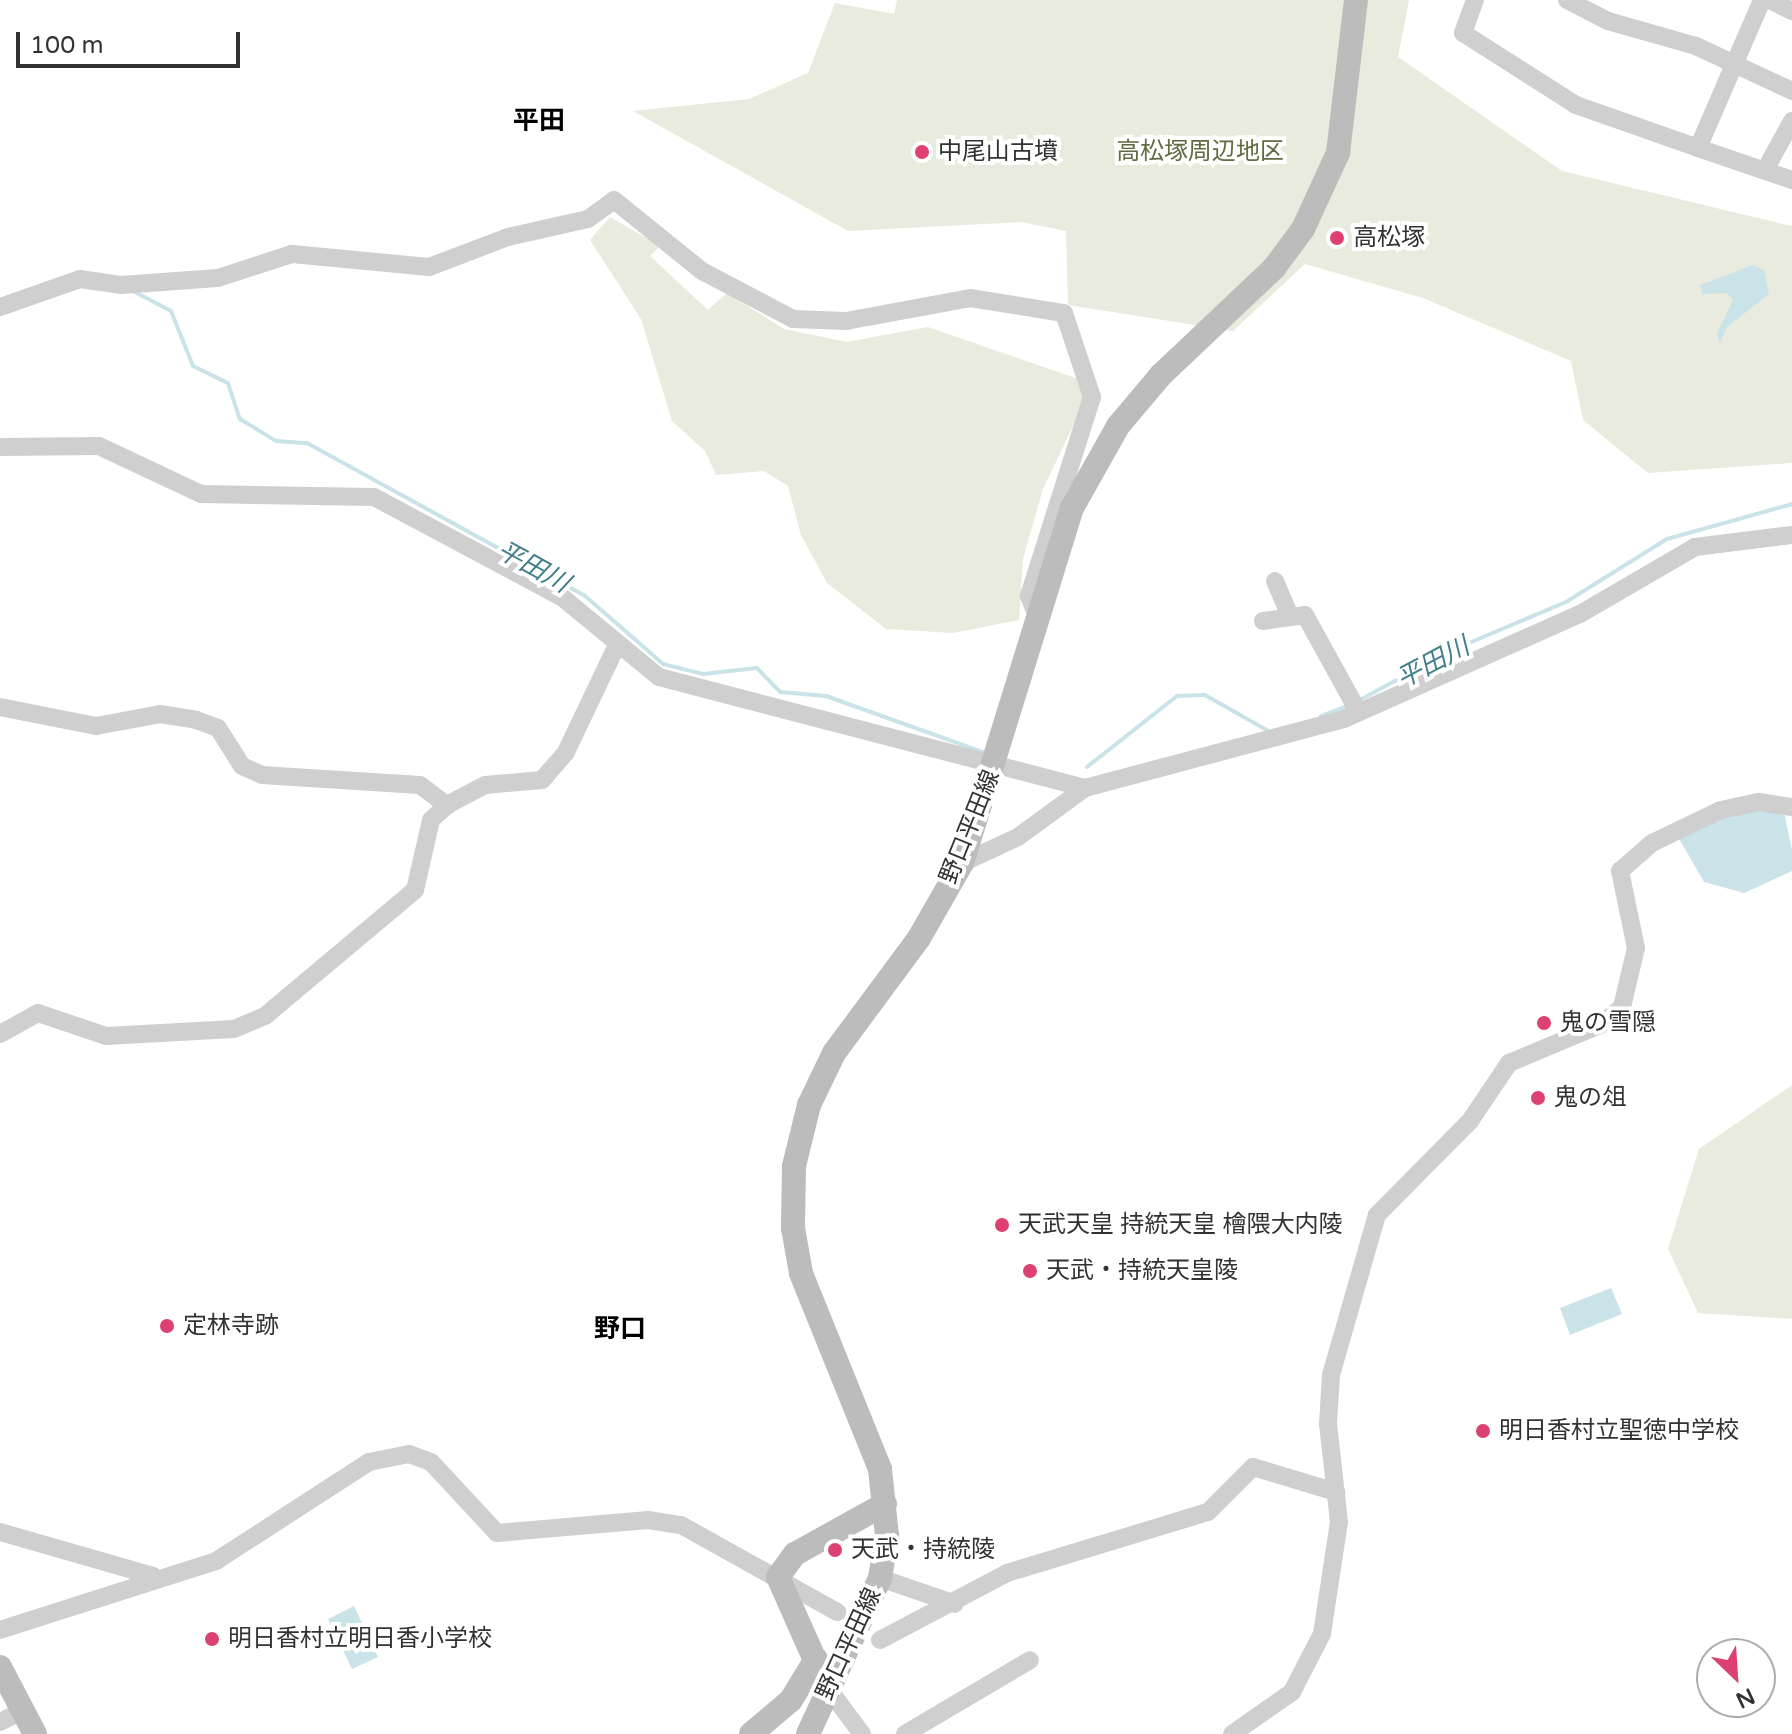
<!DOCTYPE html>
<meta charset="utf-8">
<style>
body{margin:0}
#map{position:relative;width:1792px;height:1734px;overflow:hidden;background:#fff;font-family:"Varela Round","Noto Sans JP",sans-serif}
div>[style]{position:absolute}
.green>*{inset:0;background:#e8ebde}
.water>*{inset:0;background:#c9e3e8}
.stream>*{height:4px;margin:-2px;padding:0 2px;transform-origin:2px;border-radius:2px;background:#c9e3e8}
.street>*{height:18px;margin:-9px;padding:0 9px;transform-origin:9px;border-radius:9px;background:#cfcfcf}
.secondary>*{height:24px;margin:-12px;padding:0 12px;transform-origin:12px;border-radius:12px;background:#bcbcbc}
.dots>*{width:22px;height:22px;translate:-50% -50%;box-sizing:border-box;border:4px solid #fff;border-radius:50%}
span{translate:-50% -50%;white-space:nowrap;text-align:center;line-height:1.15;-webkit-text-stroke:8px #fff;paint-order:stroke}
.poi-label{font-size:24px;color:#323232}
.left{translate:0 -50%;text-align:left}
.park-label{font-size:24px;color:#5f6c41}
.street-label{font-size:24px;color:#323232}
.neighbourhood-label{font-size:26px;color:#000;font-weight:700}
.water-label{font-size:26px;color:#407f8b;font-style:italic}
.north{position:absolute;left:1696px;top:1638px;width:80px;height:80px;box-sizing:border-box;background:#fff;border:2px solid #adadad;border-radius:50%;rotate:155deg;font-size:22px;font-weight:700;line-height:32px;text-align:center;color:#323232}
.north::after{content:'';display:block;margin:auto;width:28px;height:36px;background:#dd4171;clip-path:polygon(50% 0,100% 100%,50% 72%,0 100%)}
.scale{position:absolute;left:16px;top:32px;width:224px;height:36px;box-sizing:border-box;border:4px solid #323232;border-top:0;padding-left:10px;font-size:24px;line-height:28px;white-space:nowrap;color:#323232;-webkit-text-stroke:6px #fff;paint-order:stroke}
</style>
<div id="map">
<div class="green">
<div style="clip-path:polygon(897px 0,1409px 0,1398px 57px,1562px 171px,1792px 226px,1792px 463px,1648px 473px,1583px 420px,1571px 361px,1423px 298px,1305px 264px,1233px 331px,1068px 305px,1066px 231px,1022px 222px,848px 231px,633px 111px,749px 99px,808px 73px,835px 3px,894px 14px)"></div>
<div style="clip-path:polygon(610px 217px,660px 246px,650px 256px,708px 310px,727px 293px,784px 329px,847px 342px,928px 327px,1081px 380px,1085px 401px,1043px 489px,1023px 559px,1019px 620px,953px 633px,886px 629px,827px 583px,801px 535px,788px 486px,764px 471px,716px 475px,705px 451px,672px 421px,641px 319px,590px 240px)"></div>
<div style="clip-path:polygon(1792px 1085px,1792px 1319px,1698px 1313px,1668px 1249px,1699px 1149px)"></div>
</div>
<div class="water">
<div style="clip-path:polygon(1753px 265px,1764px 270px,1769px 294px,1727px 327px,1720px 343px,1717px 333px,1733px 300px,1727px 293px,1702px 294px,1700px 285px)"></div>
<div style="clip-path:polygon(1739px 809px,1784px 812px,1792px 850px,1792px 871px,1744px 893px,1704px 882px,1677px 835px)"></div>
<div style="clip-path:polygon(1611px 1288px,1622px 1314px,1570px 1335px,1560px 1308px)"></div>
<div style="clip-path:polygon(354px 1606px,378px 1657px,352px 1669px,328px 1619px)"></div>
</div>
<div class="stream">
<div style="left:133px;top:291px;width:43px;rotate:27.8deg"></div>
<div style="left:171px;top:311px;width:59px;rotate:68.2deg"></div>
<div style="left:193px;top:366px;width:39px;rotate:26deg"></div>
<div style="left:228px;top:383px;width:38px;rotate:72deg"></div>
<div style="left:240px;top:419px;width:42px;rotate:31.4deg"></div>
<div style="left:276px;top:441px;width:31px;rotate:4deg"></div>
<div style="left:307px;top:443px;width:316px;rotate:28.8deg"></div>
<div style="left:584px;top:595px;width:105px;rotate:41.1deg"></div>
<div style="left:663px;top:664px;width:41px;rotate:14deg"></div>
<div style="left:703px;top:674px;width:54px;rotate:-6.3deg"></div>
<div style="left:757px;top:668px;width:33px;rotate:46deg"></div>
<div style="left:780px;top:692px;width:46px;rotate:5deg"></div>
<div style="left:826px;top:696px;width:169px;rotate:19.7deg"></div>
<div style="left:1358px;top:701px;width:105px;rotate:-28.5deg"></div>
<div style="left:1450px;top:651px;width:126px;rotate:-22.9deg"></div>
<div style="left:1566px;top:602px;width:119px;rotate:-32deg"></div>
<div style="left:1667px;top:539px;width:130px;rotate:-15.6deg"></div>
<div style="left:1321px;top:716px;width:31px;rotate:-21deg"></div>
<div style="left:1087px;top:767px;width:115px;rotate:-38.3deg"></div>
<div style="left:1177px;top:696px;width:28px;rotate:-2deg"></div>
<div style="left:1205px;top:695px;width:75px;rotate:29.6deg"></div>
</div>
<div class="street">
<div style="left:1475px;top:0;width:35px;rotate:110deg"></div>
<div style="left:1463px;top:33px;width:134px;rotate:32.5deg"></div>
<div style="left:1576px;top:105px;width:129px;rotate:19.4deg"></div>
<div style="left:1698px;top:148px;width:161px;rotate:-66.6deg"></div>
<div style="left:1567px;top:0;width:46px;rotate:27.1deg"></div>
<div style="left:1608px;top:21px;width:91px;rotate:15.9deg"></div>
<div style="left:1696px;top:46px;width:106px;rotate:25.1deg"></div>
<div style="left:1770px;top:0;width:25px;rotate:27deg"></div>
<div style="left:1698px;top:148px;width:99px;rotate:18.8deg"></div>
<div style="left:1765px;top:170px;width:56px;rotate:-61.1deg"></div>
<div style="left:0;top:307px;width:85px;rotate:-19.3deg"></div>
<div style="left:80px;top:279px;width:41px;rotate:8.3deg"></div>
<div style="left:121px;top:285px;width:97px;rotate:-4.1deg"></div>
<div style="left:218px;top:278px;width:78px;rotate:-18deg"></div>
<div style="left:292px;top:254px;width:138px;rotate:5.4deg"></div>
<div style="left:429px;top:267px;width:85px;rotate:-20.8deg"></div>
<div style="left:508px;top:237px;width:82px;rotate:-12.7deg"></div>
<div style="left:588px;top:219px;width:32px;rotate:-36deg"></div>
<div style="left:614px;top:200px;width:113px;rotate:38.9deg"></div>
<div style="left:702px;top:271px;width:103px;rotate:27.8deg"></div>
<div style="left:793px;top:319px;width:53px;rotate:2.2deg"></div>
<div style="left:846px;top:321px;width:126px;rotate:-10.5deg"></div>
<div style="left:970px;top:298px;width:95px;rotate:9.1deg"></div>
<div style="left:1064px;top:313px;width:89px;rotate:71.6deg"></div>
<div style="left:1092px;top:397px;width:209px;rotate:107.6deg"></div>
<div style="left:1029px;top:596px;width:22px;rotate:68deg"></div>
<div style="left:0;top:447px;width:99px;rotate:-0.6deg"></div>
<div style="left:99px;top:446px;width:113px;rotate:25.2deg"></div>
<div style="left:201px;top:494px;width:173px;rotate:1deg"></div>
<div style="left:374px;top:497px;width:214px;rotate:28.1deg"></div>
<div style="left:563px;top:598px;width:124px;rotate:39.5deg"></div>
<div style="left:659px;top:677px;width:440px;rotate:14.6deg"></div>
<div style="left:1275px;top:581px;width:34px;rotate:67deg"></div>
<div style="left:1263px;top:621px;width:42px;rotate:-8.1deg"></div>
<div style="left:1305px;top:615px;width:110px;rotate:61.1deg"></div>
<div style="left:0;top:707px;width:98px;rotate:11.2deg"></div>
<div style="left:96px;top:726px;width:65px;rotate:-10.6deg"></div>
<div style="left:160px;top:714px;width:36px;rotate:9deg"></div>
<div style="left:196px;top:720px;width:23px;rotate:20deg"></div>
<div style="left:218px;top:728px;width:45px;rotate:57.7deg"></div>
<div style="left:242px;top:766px;width:22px;rotate:24deg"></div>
<div style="left:262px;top:775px;width:158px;rotate:3.6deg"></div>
<div style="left:420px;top:785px;width:34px;rotate:37deg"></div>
<div style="left:962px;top:863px;width:62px;rotate:-24.9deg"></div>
<div style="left:1018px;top:837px;width:83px;rotate:-36.2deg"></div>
<div style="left:1085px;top:788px;width:268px;rotate:-14.9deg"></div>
<div style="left:1344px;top:719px;width:258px;rotate:-24deg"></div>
<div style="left:1580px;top:614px;width:133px;rotate:-30.2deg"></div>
<div style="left:1695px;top:547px;width:98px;rotate:-7.1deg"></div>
<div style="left:0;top:1034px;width:43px;rotate:-28.9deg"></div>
<div style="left:38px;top:1013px;width:72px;rotate:18.7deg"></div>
<div style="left:106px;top:1036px;width:128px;rotate:-3.1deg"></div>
<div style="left:234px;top:1029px;width:34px;rotate:-23deg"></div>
<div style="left:265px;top:1016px;width:196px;rotate:-40deg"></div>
<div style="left:415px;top:890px;width:72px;rotate:-77.1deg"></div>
<div style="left:431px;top:820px;width:22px;rotate:-43deg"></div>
<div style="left:447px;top:805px;width:43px;rotate:-27.8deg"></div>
<div style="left:485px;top:785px;width:57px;rotate:-5deg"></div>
<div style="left:542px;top:780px;width:37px;rotate:-49deg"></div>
<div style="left:566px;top:752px;width:119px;rotate:-64.5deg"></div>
<div style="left:0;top:1532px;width:159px;rotate:16deg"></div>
<div style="left:880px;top:1578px;width:79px;rotate:19.1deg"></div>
<div style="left:0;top:1630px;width:227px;rotate:-17.7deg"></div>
<div style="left:216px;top:1561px;width:182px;rotate:-32.9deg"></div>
<div style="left:369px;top:1462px;width:41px;rotate:-11.3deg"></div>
<div style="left:409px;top:1454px;width:23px;rotate:20deg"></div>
<div style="left:431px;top:1462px;width:97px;rotate:47.1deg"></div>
<div style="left:497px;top:1533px;width:152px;rotate:-4.9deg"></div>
<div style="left:648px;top:1520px;width:33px;rotate:9deg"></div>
<div style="left:681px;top:1525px;width:179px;rotate:29.1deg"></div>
<div style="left:880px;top:1640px;width:144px;rotate:-27.8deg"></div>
<div style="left:1007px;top:1573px;width:210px;rotate:-16.9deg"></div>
<div style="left:1208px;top:1512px;width:64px;rotate:-45deg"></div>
<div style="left:1253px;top:1467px;width:87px;rotate:16.8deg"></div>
<div style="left:827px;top:1687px;width:59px;rotate:53.3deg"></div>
<div style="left:0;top:1722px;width:25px;rotate:-26deg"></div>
<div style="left:905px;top:1734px;width:145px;rotate:-30.6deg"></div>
<div style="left:1232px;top:1734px;width:73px;rotate:-35deg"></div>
<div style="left:1292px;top:1692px;width:65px;rotate:-62.7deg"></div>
<div style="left:1322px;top:1634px;width:113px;rotate:-81.4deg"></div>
<div style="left:1339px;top:1522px;width:99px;rotate:-96.4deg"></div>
<div style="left:1328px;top:1424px;width:49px;rotate:-86.5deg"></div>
<div style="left:1331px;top:1375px;width:166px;rotate:-74deg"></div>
<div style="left:1377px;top:1215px;width:132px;rotate:-45.3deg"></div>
<div style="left:1470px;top:1121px;width:70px;rotate:-56.1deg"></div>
<div style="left:1509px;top:1063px;width:99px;rotate:-22.7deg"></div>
<div style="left:1600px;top:1025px;width:28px;rotate:-39deg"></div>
<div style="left:1622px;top:1007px;width:61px;rotate:-76.7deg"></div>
<div style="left:1636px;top:948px;width:79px;rotate:-101.7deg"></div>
<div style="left:1620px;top:871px;width:43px;rotate:-41.2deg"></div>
<div style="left:1652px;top:843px;width:76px;rotate:-25.6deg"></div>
<div style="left:1721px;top:810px;width:39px;rotate:-12deg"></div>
<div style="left:1759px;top:802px;width:33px;rotate:9deg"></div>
</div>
<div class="secondary">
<div style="left:0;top:1667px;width:76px;rotate:62.4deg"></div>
<div style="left:827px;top:1687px;width:120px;rotate:-114deg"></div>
<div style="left:778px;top:1577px;width:29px;rotate:-54deg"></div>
<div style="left:795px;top:1554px;width:103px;rotate:-29.1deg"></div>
<div style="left:751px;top:1734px;width:52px;rotate:-40.4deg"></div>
<div style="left:791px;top:1700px;width:48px;rotate:-58.6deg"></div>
<div style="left:808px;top:1734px;width:172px;rotate:-65.2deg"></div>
<div style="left:880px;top:1578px;width:43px;rotate:-80.5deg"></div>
<div style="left:887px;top:1536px;width:67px;rotate:-96deg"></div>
<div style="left:880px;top:1469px;width:211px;rotate:-112deg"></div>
<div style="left:801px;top:1273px;width:46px;rotate:-100.1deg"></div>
<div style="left:793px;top:1228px;width:62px;rotate:-89.1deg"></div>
<div style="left:794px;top:1166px;width:63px;rotate:-76.2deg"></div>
<div style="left:809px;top:1105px;width:58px;rotate:-64.3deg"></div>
<div style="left:834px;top:1053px;width:143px;rotate:-53.5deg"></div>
<div style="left:919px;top:938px;width:86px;rotate:-60.2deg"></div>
<div style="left:962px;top:863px;width:372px;rotate:-72.8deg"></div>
<div style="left:1072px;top:508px;width:94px;rotate:-60.7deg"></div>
<div style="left:1118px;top:426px;width:67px;rotate:-49.9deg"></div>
<div style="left:1161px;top:375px;width:156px;rotate:-43.4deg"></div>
<div style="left:1274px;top:268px;width:49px;rotate:-53.4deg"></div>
<div style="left:1303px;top:229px;width:84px;rotate:-65.3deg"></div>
<div style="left:1338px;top:153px;width:154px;rotate:-83.3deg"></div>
</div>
<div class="dots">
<div style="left:922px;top:152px;background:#dd4171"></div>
<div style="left:1337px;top:238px;background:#dd4171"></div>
<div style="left:1544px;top:1023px;background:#dd4171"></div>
<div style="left:1538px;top:1098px;background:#dd4171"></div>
<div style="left:1002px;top:1225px;background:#dd4171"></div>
<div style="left:1030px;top:1271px;background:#dd4171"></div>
<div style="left:167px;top:1326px;background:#dd4171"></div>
<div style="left:1483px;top:1431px;background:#dd4171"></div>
<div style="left:835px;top:1550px;background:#dd4171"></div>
<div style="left:212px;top:1639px;background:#dd4171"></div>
</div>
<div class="poi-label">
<span class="left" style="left:938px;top:152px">中尾山古墳</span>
<span class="left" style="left:1353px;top:238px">高松塚</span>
<span class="left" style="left:1560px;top:1023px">鬼の雪隠</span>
<span class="left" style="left:1554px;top:1098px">鬼の俎</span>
<span class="left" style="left:1018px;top:1225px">天武天皇 持統天皇 檜隈大内陵</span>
<span class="left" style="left:1046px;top:1271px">天武・持統天皇陵</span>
<span class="left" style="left:183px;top:1326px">定林寺跡</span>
<span class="left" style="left:1499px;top:1431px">明日香村立聖徳中学校</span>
<span class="left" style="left:851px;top:1550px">天武・持統陵</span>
<span class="left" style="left:228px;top:1639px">明日香村立明日香小学校</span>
</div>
<div class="park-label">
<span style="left:1200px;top:152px">高松塚周辺地区</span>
</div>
<div class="street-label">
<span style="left:970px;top:827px;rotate:-68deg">野口平田線</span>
<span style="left:849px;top:1644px;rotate:-65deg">野口平田線</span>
</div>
<div class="neighbourhood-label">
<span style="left:539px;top:121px">平田</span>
<span style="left:620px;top:1329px">野口</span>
</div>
<div class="water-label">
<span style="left:533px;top:567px;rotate:29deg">平田川</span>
<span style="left:1433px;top:663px;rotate:-28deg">平田川</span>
</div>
<div class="north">N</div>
<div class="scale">100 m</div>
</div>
